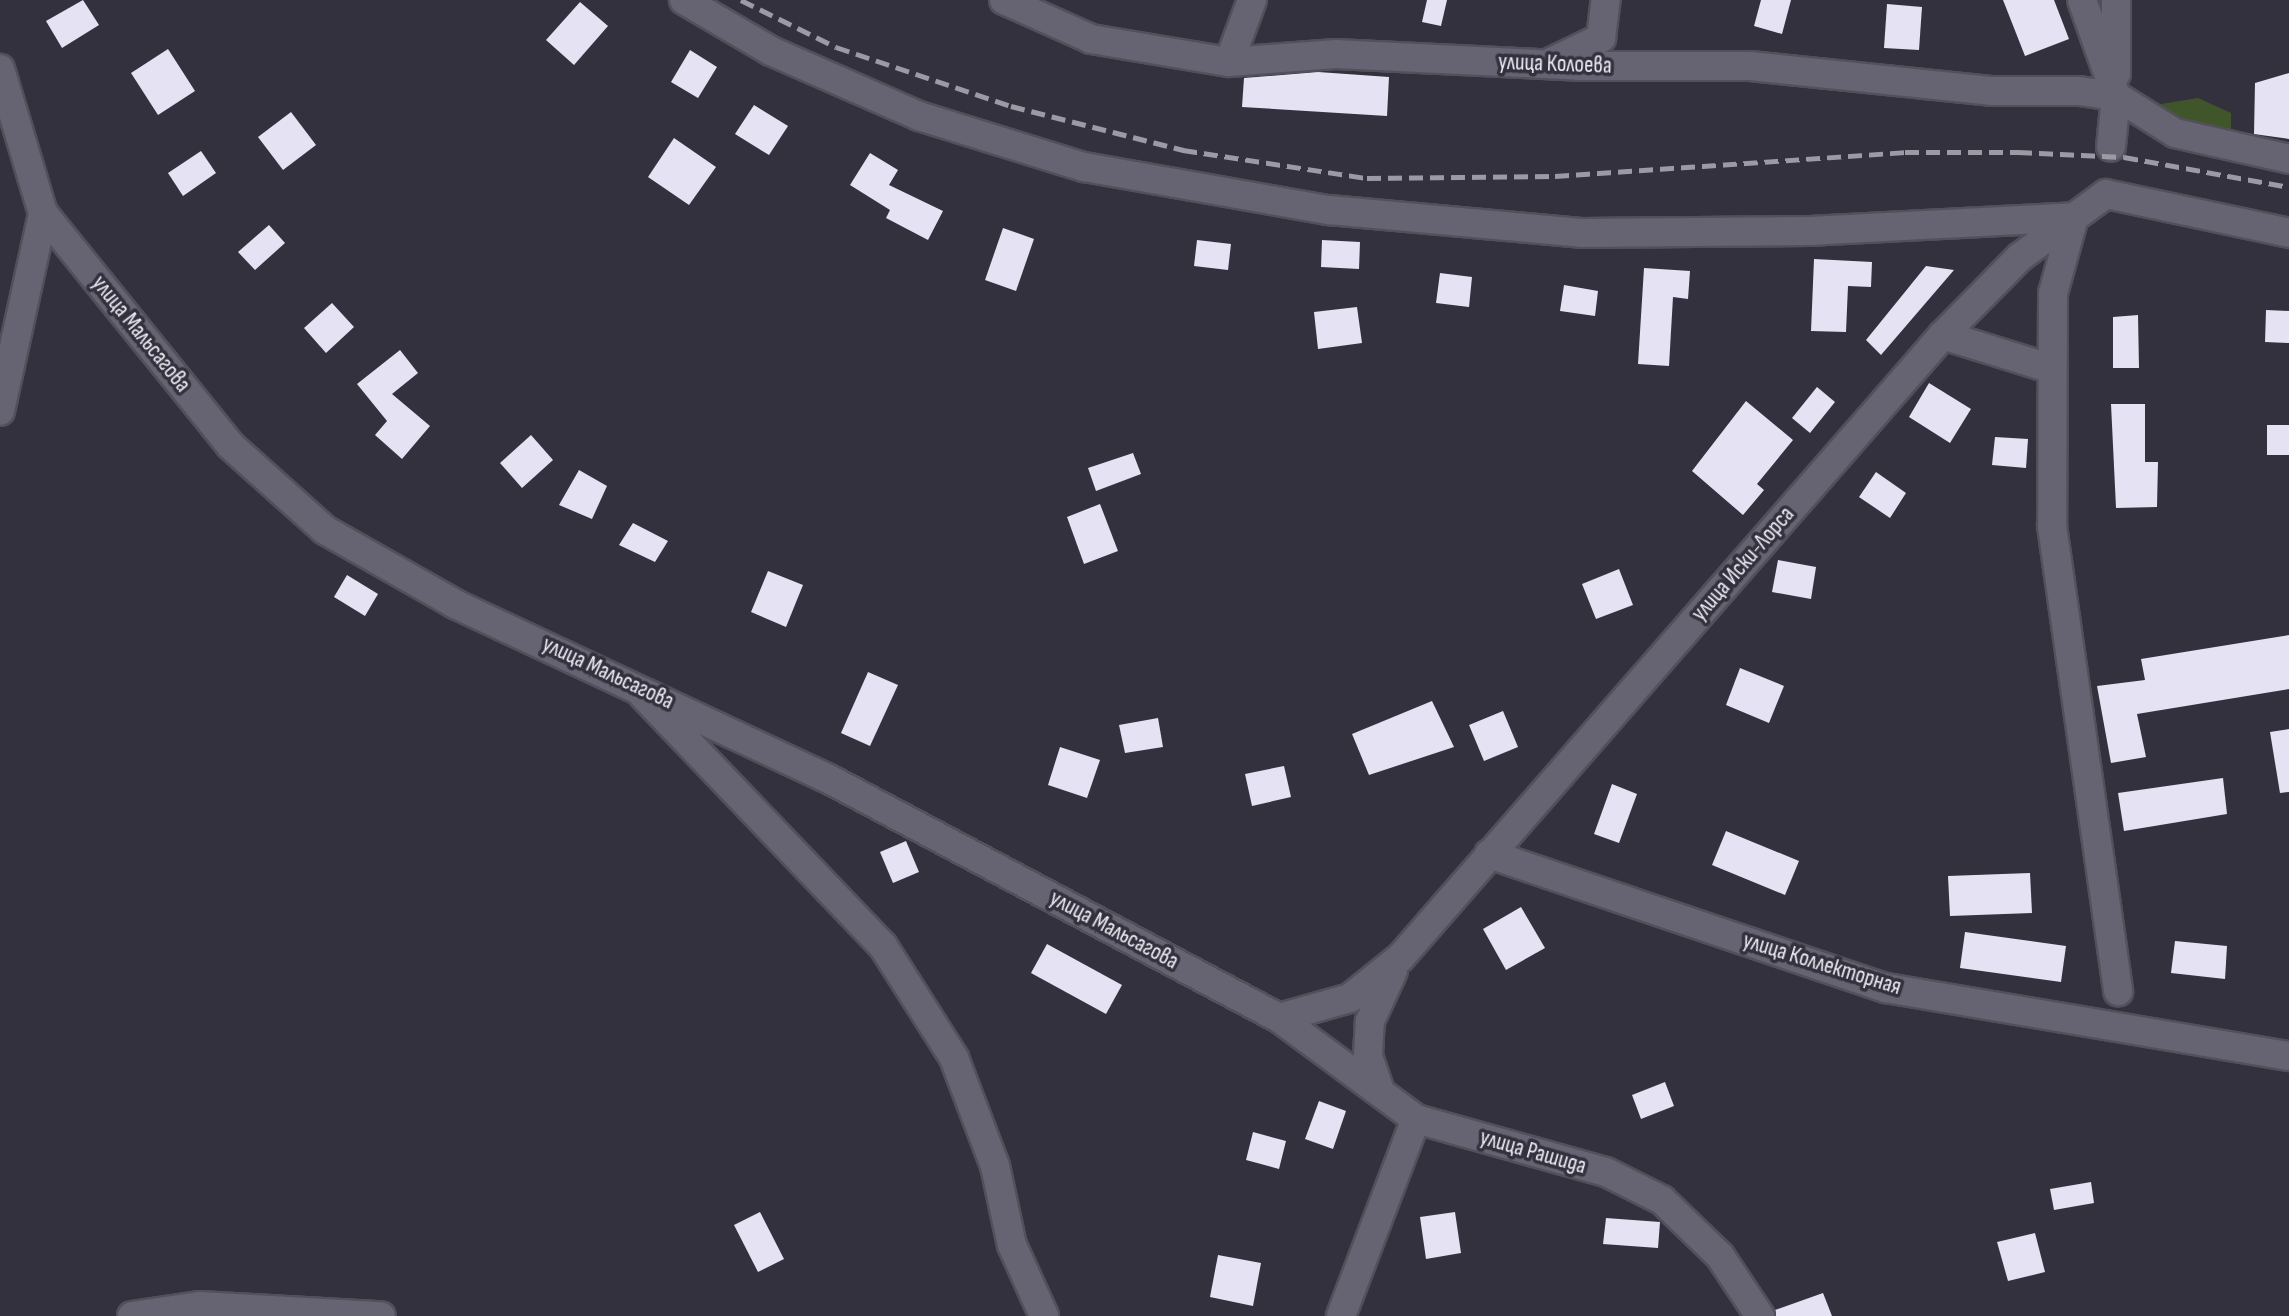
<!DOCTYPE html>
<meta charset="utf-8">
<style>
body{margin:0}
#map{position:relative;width:2289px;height:1316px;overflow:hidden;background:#34313e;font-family:"Sofia Sans Condensed",sans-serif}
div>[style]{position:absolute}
.green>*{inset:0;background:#40562a}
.building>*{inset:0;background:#e5e2f3}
.roads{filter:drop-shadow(2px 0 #52505b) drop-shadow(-2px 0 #52505b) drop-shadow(0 2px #52505b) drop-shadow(0 -2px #52505b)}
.minor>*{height:28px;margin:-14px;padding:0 14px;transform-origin:14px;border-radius:14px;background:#666372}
.rail>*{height:5px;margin-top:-2.5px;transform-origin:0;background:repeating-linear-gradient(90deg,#9c9aa4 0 14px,transparent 0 21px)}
span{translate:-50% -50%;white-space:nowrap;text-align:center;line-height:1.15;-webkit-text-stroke:7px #34313e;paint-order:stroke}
.street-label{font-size:23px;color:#eeedf5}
</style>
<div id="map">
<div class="green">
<div style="clip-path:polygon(2198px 98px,2231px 113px,2231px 135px,2195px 132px,2155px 105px)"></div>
</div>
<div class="building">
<div style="clip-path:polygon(83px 0,99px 25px,62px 48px,46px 21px)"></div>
<div style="clip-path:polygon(1427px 0,1447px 0,1441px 26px,1422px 22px)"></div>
<div style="clip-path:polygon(1761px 0,1791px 0,1782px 34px,1754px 26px)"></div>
<div style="clip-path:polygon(2003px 0,2054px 0,2069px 39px,2025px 56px)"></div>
<div style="clip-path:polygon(580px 2px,608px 26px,574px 65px,546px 40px)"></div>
<div style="clip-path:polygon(1887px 4px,1922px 7px,1919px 50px,1884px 48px)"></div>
<div style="clip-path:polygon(168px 49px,195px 91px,158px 115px,131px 73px)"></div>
<div style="clip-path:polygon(690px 50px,717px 67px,698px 98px,671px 82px)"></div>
<div style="clip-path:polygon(1318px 72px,1389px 77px,1387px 116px,1242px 107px,1244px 78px)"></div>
<div style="clip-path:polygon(2289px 73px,2289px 139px,2254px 134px,2255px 83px)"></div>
<div style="clip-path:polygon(754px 105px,788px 126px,769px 155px,735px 134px)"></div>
<div style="clip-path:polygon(291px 112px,316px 145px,283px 170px,258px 137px)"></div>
<div style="clip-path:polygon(674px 138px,716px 167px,689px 205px,648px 177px)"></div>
<div style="clip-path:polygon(201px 151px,216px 173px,183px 196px,168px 173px)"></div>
<div style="clip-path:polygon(870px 153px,898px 170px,889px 185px,943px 211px,928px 240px,886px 218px,890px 210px,850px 185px)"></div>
<div style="clip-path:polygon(269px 225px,285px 243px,255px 270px,238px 252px)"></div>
<div style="clip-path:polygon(1003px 228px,1034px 239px,1016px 291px,985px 280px)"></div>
<div style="clip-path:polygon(1197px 240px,1231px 244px,1228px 270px,1194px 266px)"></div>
<div style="clip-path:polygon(1322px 240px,1360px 242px,1359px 269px,1321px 267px)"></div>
<div style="clip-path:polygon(1814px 259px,1872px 262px,1871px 287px,1848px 286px,1846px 332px,1811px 331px)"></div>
<div style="clip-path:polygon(1926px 266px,1954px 270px,1881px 355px,1866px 340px)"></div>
<div style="clip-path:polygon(1644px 268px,1690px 271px,1688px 299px,1673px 297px,1669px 366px,1638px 364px)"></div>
<div style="clip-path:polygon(1440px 273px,1472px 277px,1469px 307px,1436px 303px)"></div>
<div style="clip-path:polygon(1564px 285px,1598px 291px,1595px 316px,1560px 311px)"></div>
<div style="clip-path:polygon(332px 303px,354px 327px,326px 353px,304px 328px)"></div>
<div style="clip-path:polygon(1357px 307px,1362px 343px,1318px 349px,1314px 312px)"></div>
<div style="clip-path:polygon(2266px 310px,2289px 311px,2289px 343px,2265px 342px)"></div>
<div style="clip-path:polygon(2138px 315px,2139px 368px,2113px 368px,2113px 317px)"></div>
<div style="clip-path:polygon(400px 350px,418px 373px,392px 394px,430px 426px,402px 459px,375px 435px,387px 421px,357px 384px)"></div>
<div style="clip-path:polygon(1929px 383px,1971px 409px,1950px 443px,1909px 417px)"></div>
<div style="clip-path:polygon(1817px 387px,1835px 402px,1810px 433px,1792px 418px)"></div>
<div style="clip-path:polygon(1746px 401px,1793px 440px,1757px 484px,1764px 490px,1743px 515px,1692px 471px)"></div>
<div style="clip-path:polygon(2111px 404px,2145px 404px,2145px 462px,2158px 462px,2157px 507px,2116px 508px)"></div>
<div style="clip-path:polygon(2267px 425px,2289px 425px,2289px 455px,2267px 455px)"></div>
<div style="clip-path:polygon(531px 435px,553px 460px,522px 488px,500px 463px)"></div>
<div style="clip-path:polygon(1995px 437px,2028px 439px,2026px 468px,1992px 465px)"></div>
<div style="clip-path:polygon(1133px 453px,1141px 474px,1096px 491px,1088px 468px)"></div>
<div style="clip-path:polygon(579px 470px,607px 486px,592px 519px,559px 505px)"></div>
<div style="clip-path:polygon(1876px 472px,1906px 493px,1890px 518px,1859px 497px)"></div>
<div style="clip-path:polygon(1100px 504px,1118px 551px,1084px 564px,1067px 517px)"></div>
<div style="clip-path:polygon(633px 523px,668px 541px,655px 562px,619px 545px)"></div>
<div style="clip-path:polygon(1778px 560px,1816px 567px,1811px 599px,1772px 592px)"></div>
<div style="clip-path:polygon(1619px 569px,1633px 605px,1596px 619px,1582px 584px)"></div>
<div style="clip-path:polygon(768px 571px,803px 585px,786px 627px,751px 612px)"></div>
<div style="clip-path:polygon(347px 575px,378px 594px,365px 616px,334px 597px)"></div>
<div style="clip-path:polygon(2289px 635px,2289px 689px,2137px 714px,2146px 757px,2111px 763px,2097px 686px,2145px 680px,2141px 659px)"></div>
<div style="clip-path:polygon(1740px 668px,1784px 686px,1769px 723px,1726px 705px)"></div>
<div style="clip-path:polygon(868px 672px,898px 685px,870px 746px,841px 733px)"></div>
<div style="clip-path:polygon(1432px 701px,1454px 747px,1369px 775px,1352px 734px)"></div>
<div style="clip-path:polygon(1503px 711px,1518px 747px,1484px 761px,1469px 725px)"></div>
<div style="clip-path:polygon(1158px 718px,1163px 747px,1125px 753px,1119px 725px)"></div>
<div style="clip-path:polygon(2289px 729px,2289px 792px,2280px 793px,2270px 732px)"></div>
<div style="clip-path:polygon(1060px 747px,1100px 760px,1087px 798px,1048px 785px)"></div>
<div style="clip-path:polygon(1284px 766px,1291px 797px,1252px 806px,1245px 774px)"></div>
<div style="clip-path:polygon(2223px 778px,2227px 814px,2124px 831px,2118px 793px)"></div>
<div style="clip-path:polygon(1612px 784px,1637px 794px,1619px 843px,1594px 834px)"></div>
<div style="clip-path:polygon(1726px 831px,1799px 861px,1785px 895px,1712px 865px)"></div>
<div style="clip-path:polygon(906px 841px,919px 872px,893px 883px,880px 852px)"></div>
<div style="clip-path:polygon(2030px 873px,2032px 913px,1950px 916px,1948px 876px)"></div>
<div style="clip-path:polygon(1521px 907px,1545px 948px,1506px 970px,1483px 929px)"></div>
<div style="clip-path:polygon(1965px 932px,2066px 946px,2061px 982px,1960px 968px)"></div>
<div style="clip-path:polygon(2175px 941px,2227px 946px,2225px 979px,2171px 973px)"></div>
<div style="clip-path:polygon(1047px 944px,1122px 985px,1106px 1014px,1031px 973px)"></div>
<div style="clip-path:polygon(1665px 1082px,1674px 1106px,1641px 1119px,1632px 1095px)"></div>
<div style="clip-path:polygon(1319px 1101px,1346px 1111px,1333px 1149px,1305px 1139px)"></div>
<div style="clip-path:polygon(1253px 1132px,1286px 1141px,1279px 1169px,1246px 1160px)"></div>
<div style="clip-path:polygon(2091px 1182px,2094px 1203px,2054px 1210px,2050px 1189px)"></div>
<div style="clip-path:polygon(760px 1212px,784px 1259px,758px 1272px,734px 1225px)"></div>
<div style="clip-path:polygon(1455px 1212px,1461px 1253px,1426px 1259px,1420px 1217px)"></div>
<div style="clip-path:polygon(1606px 1218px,1660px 1222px,1658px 1248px,1603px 1244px)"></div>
<div style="clip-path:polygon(2035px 1233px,2045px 1272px,2008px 1281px,1997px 1242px)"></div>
<div style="clip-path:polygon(1218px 1255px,1261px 1263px,1253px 1306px,1210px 1297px)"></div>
<div style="clip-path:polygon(1823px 1293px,1832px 1316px,1776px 1316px,1775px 1310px)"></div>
</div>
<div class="roads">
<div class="minor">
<div style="left:684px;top:0;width:101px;rotate:30.4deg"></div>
<div style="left:771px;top:51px;width:162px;rotate:23.7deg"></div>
<div style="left:919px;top:116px;width:173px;rotate:17.2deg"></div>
<div style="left:1084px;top:167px;width:249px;rotate:10deg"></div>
<div style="left:1329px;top:210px;width:253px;rotate:5.2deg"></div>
<div style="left:1581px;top:233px;width:229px;rotate:-0.5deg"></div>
<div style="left:1810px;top:231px;width:264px;rotate:-3deg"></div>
<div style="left:1004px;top:0;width:95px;rotate:24.1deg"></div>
<div style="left:1091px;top:39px;width:140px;rotate:9.5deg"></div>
<div style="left:1229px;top:62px;width:107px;rotate:-4.3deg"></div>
<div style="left:1336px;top:54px;width:243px;rotate:2.8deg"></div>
<div style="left:1579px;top:66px;width:171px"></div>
<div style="left:1750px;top:66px;width:242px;rotate:5.9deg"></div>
<div style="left:1991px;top:91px;width:88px"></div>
<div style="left:2079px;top:91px;width:37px;rotate:8deg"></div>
<div style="left:2116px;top:96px;width:70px;rotate:32.1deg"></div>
<div style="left:2175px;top:133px;width:117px;rotate:12.8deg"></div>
<div style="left:2082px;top:0;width:102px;rotate:70.5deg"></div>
<div style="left:2116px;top:96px;width:51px;rotate:95.6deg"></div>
<div style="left:1229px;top:62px;width:66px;rotate:-69.6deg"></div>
<div style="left:1549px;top:63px;width:58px;rotate:-25.7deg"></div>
<div style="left:1601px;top:38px;width:38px;rotate:-83deg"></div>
<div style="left:0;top:69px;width:150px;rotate:73.4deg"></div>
<div style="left:43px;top:213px;width:299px;rotate:51.1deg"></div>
<div style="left:231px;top:446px;width:126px;rotate:41.8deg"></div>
<div style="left:325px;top:530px;width:150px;rotate:29.6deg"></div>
<div style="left:455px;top:604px;width:411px;rotate:25.1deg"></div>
<div style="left:827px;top:778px;width:512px;rotate:27.97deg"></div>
<div style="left:1279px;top:1018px;width:74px;rotate:-15.7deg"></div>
<div style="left:1350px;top:998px;width:65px;rotate:-38.8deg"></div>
<div style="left:1401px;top:957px;width:825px;rotate:-48.93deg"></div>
<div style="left:1943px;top:335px;width:110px;rotate:-45.4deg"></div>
<div style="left:2020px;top:257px;width:107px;rotate:-36.2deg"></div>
<div style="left:2116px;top:74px;width:74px;rotate:-90deg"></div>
<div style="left:2106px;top:194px;width:187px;rotate:12deg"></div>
<div style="left:2074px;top:217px;width:79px;rotate:105.4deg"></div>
<div style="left:2053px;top:293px;width:233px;rotate:90.2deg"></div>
<div style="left:2052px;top:526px;width:470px;rotate:81.9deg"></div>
<div style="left:1943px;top:335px;width:111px;rotate:17.3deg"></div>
<div style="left:0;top:411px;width:203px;rotate:-77.7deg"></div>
<div style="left:643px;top:695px;width:347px;rotate:46.3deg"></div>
<div style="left:883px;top:946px;width:133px;rotate:57.6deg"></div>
<div style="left:954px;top:1058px;width:116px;rotate:69.2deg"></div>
<div style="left:995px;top:1166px;width:81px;rotate:77.9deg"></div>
<div style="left:1012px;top:1245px;width:78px;rotate:65.7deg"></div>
<div style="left:1489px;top:854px;width:419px;rotate:18.7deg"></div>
<div style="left:1886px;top:988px;width:409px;rotate:9.6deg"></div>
<div style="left:1279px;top:1018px;width:170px;rotate:36.4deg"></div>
<div style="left:1416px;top:1119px;width:197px;rotate:15.6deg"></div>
<div style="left:1606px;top:1172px;width:63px;rotate:26.6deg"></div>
<div style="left:1662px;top:1200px;width:81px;rotate:44deg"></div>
<div style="left:1720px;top:1256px;width:72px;rotate:56.3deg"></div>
<div style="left:1379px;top:1088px;width:34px;rotate:-109deg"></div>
<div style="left:1368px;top:1056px;width:35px;rotate:-87deg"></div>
<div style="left:1370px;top:1021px;width:55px;rotate:-65.3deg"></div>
<div style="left:132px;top:1316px;width:69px;rotate:-8.4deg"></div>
<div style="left:200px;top:1306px;width:181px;rotate:3.2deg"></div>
<div style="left:1341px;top:1316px;width:211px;rotate:-69.2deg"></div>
</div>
</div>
<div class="rail">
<div style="left:741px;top:0;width:106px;rotate:26.3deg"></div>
<div style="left:836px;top:47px;width:185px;rotate:18.6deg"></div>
<div style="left:1011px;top:106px;width:178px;rotate:14.3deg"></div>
<div style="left:1183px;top:150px;width:186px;rotate:8.7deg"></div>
<div style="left:1367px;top:178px;width:188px;rotate:-0.6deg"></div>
<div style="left:1555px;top:176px;width:351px;rotate:-3.9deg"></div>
<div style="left:1905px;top:152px;width:113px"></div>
<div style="left:2018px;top:152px;width:106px;rotate:2.7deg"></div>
<div style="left:2124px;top:157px;width:168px;rotate:10.3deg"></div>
</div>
<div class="street-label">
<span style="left:1555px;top:64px;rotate:2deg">улица Колоева</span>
<span style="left:141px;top:334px;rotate:51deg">улица Мальсагова</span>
<span style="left:1743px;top:564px;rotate:-49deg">улица Иски-Лорса</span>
<span style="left:608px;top:673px;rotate:25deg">улица Мальсагова</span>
<span style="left:1114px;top:930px;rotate:28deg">улица Мальсагова</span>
<span style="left:1822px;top:964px;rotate:17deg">улица Коллекторная</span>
<span style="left:1533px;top:1152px;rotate:16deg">улица Рашида</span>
</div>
</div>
